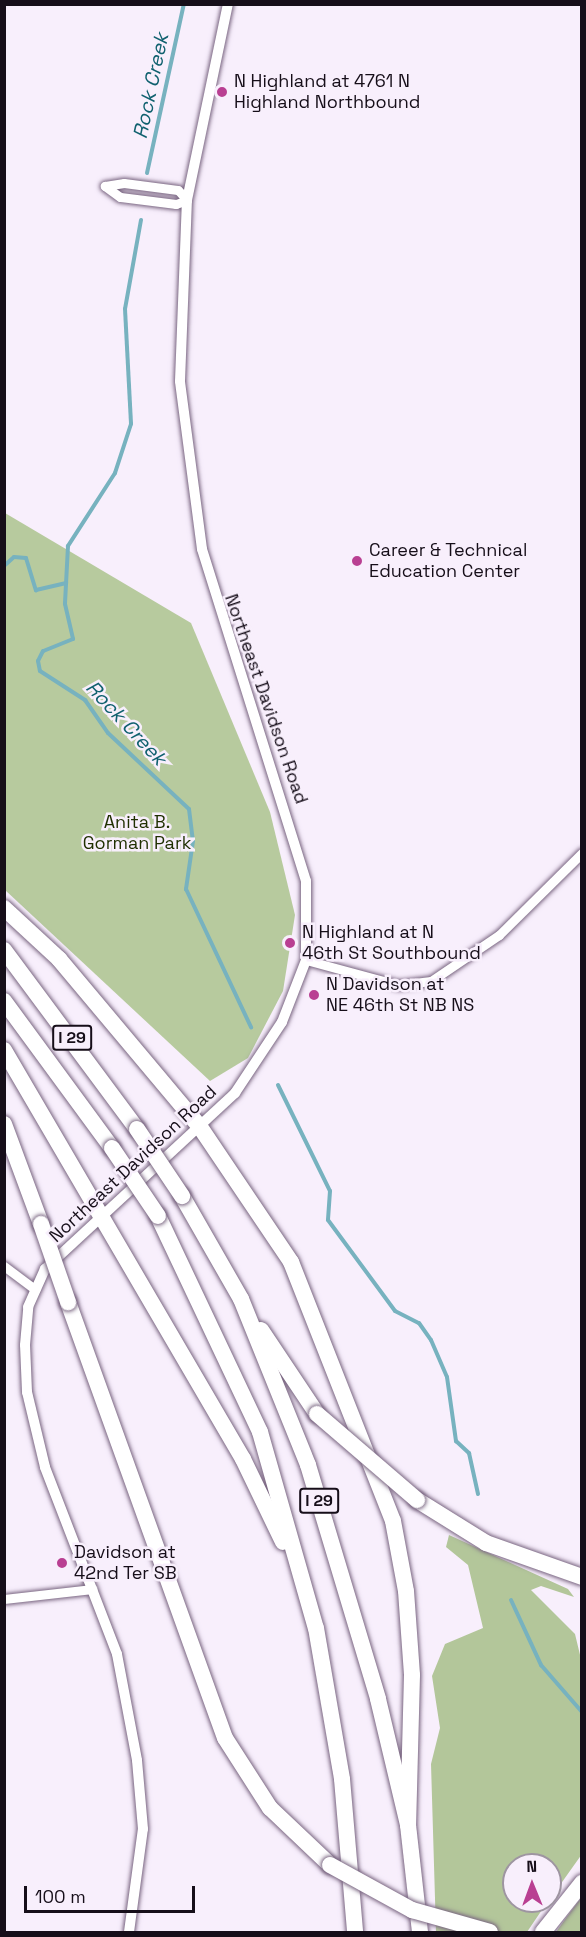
<!DOCTYPE html>
<html>
<head>
<meta charset="utf-8">
<style>
	body { margin:0 }
	#map { position:relative; width:586px; height:1937px; overflow:hidden; background:#f8effc; font-family:"Space Grotesk",sans-serif }
	div>[style] { position:absolute }
	.green>* { inset:0; background:#b7ca9e }
	.forest>* { inset:0; background:#b3c69a }
	.stream>* { height:4px; margin:-2px; padding:0 2px; transform-origin:2px; border-radius:2px; background:#77b2bf }
	.roads { filter:drop-shadow(0 0 2px #796581) drop-shadow(0 0 2px #796581) }
	.minor>* { height:9px; margin:-4.5px; padding:0 4.5px; transform-origin:4.5px; border-radius:4.5px; background:#fff }
	.tertiary>* { height:10px; margin:-5px; padding:0 5px; transform-origin:5px; border-radius:5px; background:#fff }
	.motorway>* { height:16px; margin:-8px; padding:0 8px; transform-origin:8px; border-radius:8px; background:#fff }
	.bridges { filter:drop-shadow(0 0 2px #796581) drop-shadow(0 0 2px #796581) }
	.motorway-bridge>* { height:16px; margin:-8px; padding:0 8px; transform-origin:8px; border-radius:8px; background:#fff }
	.dots>* { width:16px; height:16px; translate:-50% -50%; box-sizing:border-box; border:3px solid #f8effc; border-radius:50% }
	span { translate:-50% -50%; white-space:nowrap; text-align:center; line-height:1.15; -webkit-text-stroke:5px #f8effc; paint-order:stroke }
	.shield-label span { padding:2px 4px; background:#f8effc; border:2px solid; border-radius:4px; -webkit-text-stroke-width:0 }
	.shield-label { font-size:16px; color:#160e19; font-weight:700 }
	.poi-label { font-size:18px; color:#160e19 }
	.left { translate:0 -50%; text-align:left }
	.street-label { font-size:18px; color:#160e19 }
	.park-label { font-size:18px; color:#1f2f00 }
	.water-label { font-size:20px; color:#10616f; font-style:italic }
	.frame { position:absolute; inset:0; border:6px solid #160e19; pointer-events:none }
	.north { position:absolute; left:502px; top:1853px; width:60px; height:60px; box-sizing:border-box; background:#f8effc; border:2px solid #9e95a1; border-radius:50%; rotate:359deg; font-size:16px; font-weight:700; line-height:24px; text-align:center; color:#160e19 }
	.north::after { content:''; display:block; margin:auto; width:21px; height:27px; background:#b93f92; clip-path:polygon(50% 0,100% 100%,50% 72%,0 100%) }
	.scale { position:absolute; left:24px; top:1886px; width:171px; height:27px; box-sizing:border-box; border:3px solid #160e19; border-top:0; padding-left:8px; font-size:18px; line-height:21px; white-space:nowrap; color:#160e19; -webkit-text-stroke:4px #f8effc; paint-order:stroke }
</style>
</head>
<body>
<div id="map">
	<div class="green">
		<div style="clip-path:polygon(5px 513px,191px 623px,270px 812px,295px 915px,283px 991px,248px 1058px,210px 1081px,5px 890px)"></div>
	</div>
	<div class="forest">
		<div style="clip-path:polygon(449px 1535px,568px 1589px,574px 1597px,541px 1586px,531px 1590px,575px 1634px,581px 1659px,582px 1854px,550px 1899px,550px 1865px,514px 1865px,514px 1901px,548px 1901px,527px 1932px,436px 1932px,431px 1764px,440px 1728px,432px 1676px,445px 1644px,483px 1628px,468px 1565px,446px 1547px)"></div>
		<div style="clip-path:polygon(581px 1898px,581px 1932px,556px 1932px,566px 1918px)"></div>
	</div>
	<div class="stream">
		<div style="left:147px;top:173px;width:173px;rotate:-77.7deg"></div>
		<div style="left:141px;top:220px;width:90px;rotate:100.2deg"></div>
		<div style="left:125px;top:309px;width:115px;rotate:87deg"></div>
		<div style="left:131px;top:424px;width:52px;rotate:108.1deg"></div>
		<div style="left:115px;top:473px;width:87px;rotate:122.8deg"></div>
		<div style="left:68px;top:546px;width:58px;rotate:93deg"></div>
		<div style="left:65px;top:604px;width:36px;rotate:77deg"></div>
		<div style="left:73px;top:639px;width:32px;rotate:158deg"></div>
		<div style="left:43px;top:651px;width:11px;rotate:117deg"></div>
		<div style="left:38px;top:661px;width:10px;rotate:79deg"></div>
		<div style="left:40px;top:671px;width:54px;rotate:32.8deg"></div>
		<div style="left:85px;top:700px;width:40px;rotate:55.1deg"></div>
		<div style="left:108px;top:733px;width:111px;rotate:43.2deg"></div>
		<div style="left:189px;top:809px;width:32px;rotate:83deg"></div>
		<div style="left:193px;top:841px;width:49px;rotate:98.3deg"></div>
		<div style="left:186px;top:889px;width:153px;rotate:64.8deg"></div>
		<div style="left:4px;top:566px;width:13px;rotate:-42deg"></div>
		<div style="left:14px;top:557px;width:12px;rotate:5deg"></div>
		<div style="left:26px;top:558px;width:34px;rotate:73deg"></div>
		<div style="left:36px;top:590px;width:31px;rotate:-13deg"></div>
		<div style="left:278px;top:1085px;width:118px;rotate:63.9deg"></div>
		<div style="left:330px;top:1191px;width:29px;rotate:94deg"></div>
		<div style="left:328px;top:1220px;width:113px;rotate:53.6deg"></div>
		<div style="left:395px;top:1311px;width:27px;rotate:27deg"></div>
		<div style="left:419px;top:1323px;width:21px;rotate:55deg"></div>
		<div style="left:431px;top:1340px;width:40px;rotate:66.6deg"></div>
		<div style="left:447px;top:1377px;width:65px;rotate:82deg"></div>
		<div style="left:456px;top:1441px;width:18px;rotate:43deg"></div>
		<div style="left:469px;top:1453px;width:42px;rotate:77.6deg"></div>
		<div style="left:511px;top:1600px;width:72px;rotate:65.2deg"></div>
		<div style="left:541px;top:1665px;width:62px;rotate:48.9deg"></div>
	</div>
	<div class="roads">
		<div class="minor">
			<div style="left:124px;top:183px;width:54px;rotate:7.4deg"></div>
			<div style="left:178px;top:190px;width:13px;rotate:48deg"></div>
			<div style="left:187px;top:200px;width:12px;rotate:160deg"></div>
			<div style="left:176px;top:204px;width:56px;rotate:-172.9deg"></div>
			<div style="left:120px;top:197px;width:19px;rotate:-144deg"></div>
			<div style="left:105px;top:186px;width:19px;rotate:-9deg"></div>
			<div style="left:306px;top:960px;width:95px;rotate:15.2deg"></div>
			<div style="left:398px;top:985px;width:33px;rotate:-7deg"></div>
			<div style="left:431px;top:981px;width:82px;rotate:-34.1deg"></div>
			<div style="left:499px;top:935px;width:117px;rotate:-44.7deg"></div>
			<div style="left:4px;top:1266px;width:39px;rotate:37deg"></div>
			<div style="left:4px;top:1599px;width:89px;rotate:-6.5deg"></div>
		</div>
		<div class="tertiary">
			<div style="left:129px;top:1932px;width:104px;rotate:-82.3deg"></div>
			<div style="left:143px;top:1829px;width:69px;rotate:-95deg"></div>
			<div style="left:137px;top:1760px;width:108px;rotate:-100.7deg"></div>
			<div style="left:117px;top:1654px;width:200px;rotate:-111.1deg"></div>
			<div style="left:45px;top:1467px;width:77px;rotate:-103.5deg"></div>
			<div style="left:27px;top:1392px;width:47px;rotate:-92.4deg"></div>
			<div style="left:25px;top:1345px;width:38px;rotate:-85deg"></div>
			<div style="left:28px;top:1307px;width:42px;rotate:-65.9deg"></div>
			<div style="left:45px;top:1269px;width:259px;rotate:-42.8deg"></div>
			<div style="left:235px;top:1093px;width:85px;rotate:-56.5deg"></div>
			<div style="left:282px;top:1022px;width:66px;rotate:-68.8deg"></div>
			<div style="left:306px;top:960px;width:79px;rotate:-90deg"></div>
			<div style="left:306px;top:881px;width:348px;rotate:-107.4deg"></div>
			<div style="left:202px;top:549px;width:169px;rotate:-97.5deg"></div>
			<div style="left:180px;top:381px;width:181px;rotate:-87.8deg"></div>
			<div style="left:187px;top:200px;width:200px;rotate:-78.2deg"></div>
		</div>
		<div class="motorway">
			<div style="left:4px;top:908px;width:75px;rotate:42.8deg"></div>
			<div style="left:59px;top:959px;width:219px;rotate:50deg"></div>
			<div style="left:200px;top:1127px;width:163px;rotate:56deg"></div>
			<div style="left:291px;top:1262px;width:278px;rotate:68.5deg"></div>
			<div style="left:393px;top:1521px;width:71px;rotate:79.5deg"></div>
			<div style="left:406px;top:1591px;width:84px;rotate:85.9deg"></div>
			<div style="left:412px;top:1675px;width:150px;rotate:91.5deg"></div>
			<div style="left:4px;top:950px;width:223px;rotate:53.4deg"></div>
			<div style="left:4px;top:1001px;width:182px;rotate:53.7deg"></div>
			<div style="left:4px;top:1050px;width:474px;rotate:59.7deg"></div>
			<div style="left:243px;top:1459px;width:92px;rotate:64.3deg"></div>
			<div style="left:4px;top:1124px;width:107px;rotate:69.7deg"></div>
			<div style="left:182px;top:1196px;width:119px;rotate:60.2deg"></div>
			<div style="left:241px;top:1299px;width:179px;rotate:68deg"></div>
			<div style="left:308px;top:1465px;width:244px;rotate:73.3deg"></div>
			<div style="left:378px;top:1699px;width:130px;rotate:76.6deg"></div>
			<div style="left:408px;top:1825px;width:108px;rotate:83.6deg"></div>
			<div style="left:158px;top:1216px;width:239px;rotate:64.7deg"></div>
			<div style="left:260px;top:1432px;width:204px;rotate:74.1deg"></div>
			<div style="left:316px;top:1628px;width:153px;rotate:80.2deg"></div>
			<div style="left:342px;top:1779px;width:154px;rotate:85.1deg"></div>
			<div style="left:68px;top:1302px;width:463px;rotate:70.2deg"></div>
			<div style="left:225px;top:1738px;width:83px;rotate:57.3deg"></div>
			<div style="left:270px;top:1808px;width:83px;rotate:43.5deg"></div>
			<div style="left:261px;top:1330px;width:101px;rotate:56.3deg"></div>
			<div style="left:417px;top:1500px;width:81px;rotate:31.9deg"></div>
			<div style="left:486px;top:1543px;width:102px;rotate:19.5deg"></div>
			<div style="left:543px;top:1932px;width:63px;rotate:-51.5deg"></div>
		</div>
	</div>
	<div class="bridges">
		<div class="motorway-bridge">
			<div style="left:137px;top:1129px;width:81px;rotate:56.1deg"></div>
			<div style="left:112px;top:1148px;width:82px;rotate:55.9deg"></div>
			<div style="left:41px;top:1224px;width:83px;rotate:70.9deg"></div>
			<div style="left:317px;top:1414px;width:132px;rotate:40.7deg"></div>
			<div style="left:330px;top:1865px;width:94px;rotate:28.8deg"></div>
			<div style="left:412px;top:1910px;width:81px;rotate:15.8deg"></div>
		</div>
	</div>
	<div class="dots">
		<div style="left:222px;top:92px;background:#b93f92"></div>
		<div style="left:357px;top:561px;background:#b93f92"></div>
		<div style="left:290px;top:943px;background:#b93f92"></div>
		<div style="left:314px;top:995px;background:#b93f92"></div>
		<div style="left:62px;top:1563px;background:#b93f92"></div>
	</div>
	<div class="shield-label">
		<span style="left:72px;top:1038px">I 29</span>
		<span style="left:319px;top:1501px">I 29</span>
	</div>
	<div class="poi-label">
		<span class="left" style="left:234px;top:92px">N Highland at 4761 N<br>Highland Northbound</span>
		<span class="left" style="left:369px;top:561px">Career &amp; Technical<br>Education Center</span>
		<span class="left" style="left:302px;top:943px">N Highland at N<br>46th St Southbound</span>
		<span class="left" style="left:326px;top:995px">N Davidson at<br>NE 46th St NB NS</span>
		<span class="left" style="left:74px;top:1563px">Davidson at<br>42nd Ter SB</span>
	</div>
	<div class="street-label">
		<span style="left:266px;top:699px;rotate:71deg">Northeast Davidson Road</span>
		<span style="left:133px;top:1164px;rotate:-43deg">Northeast Davidson Road</span>
	</div>
	<div class="park-label">
		<span style="left:137px;top:833px">Anita B.<br>Gorman Park</span>
	</div>
	<div class="water-label">
		<span style="left:151px;top:86px;rotate:-78deg">Rock Creek</span>
		<span style="left:126px;top:723px;rotate:47deg">Rock Creek</span>
	</div>
	<div class="frame"></div>
	<div class="north">N</div>
	<div class="scale">100 m</div>
</div>
</body>
</html>
